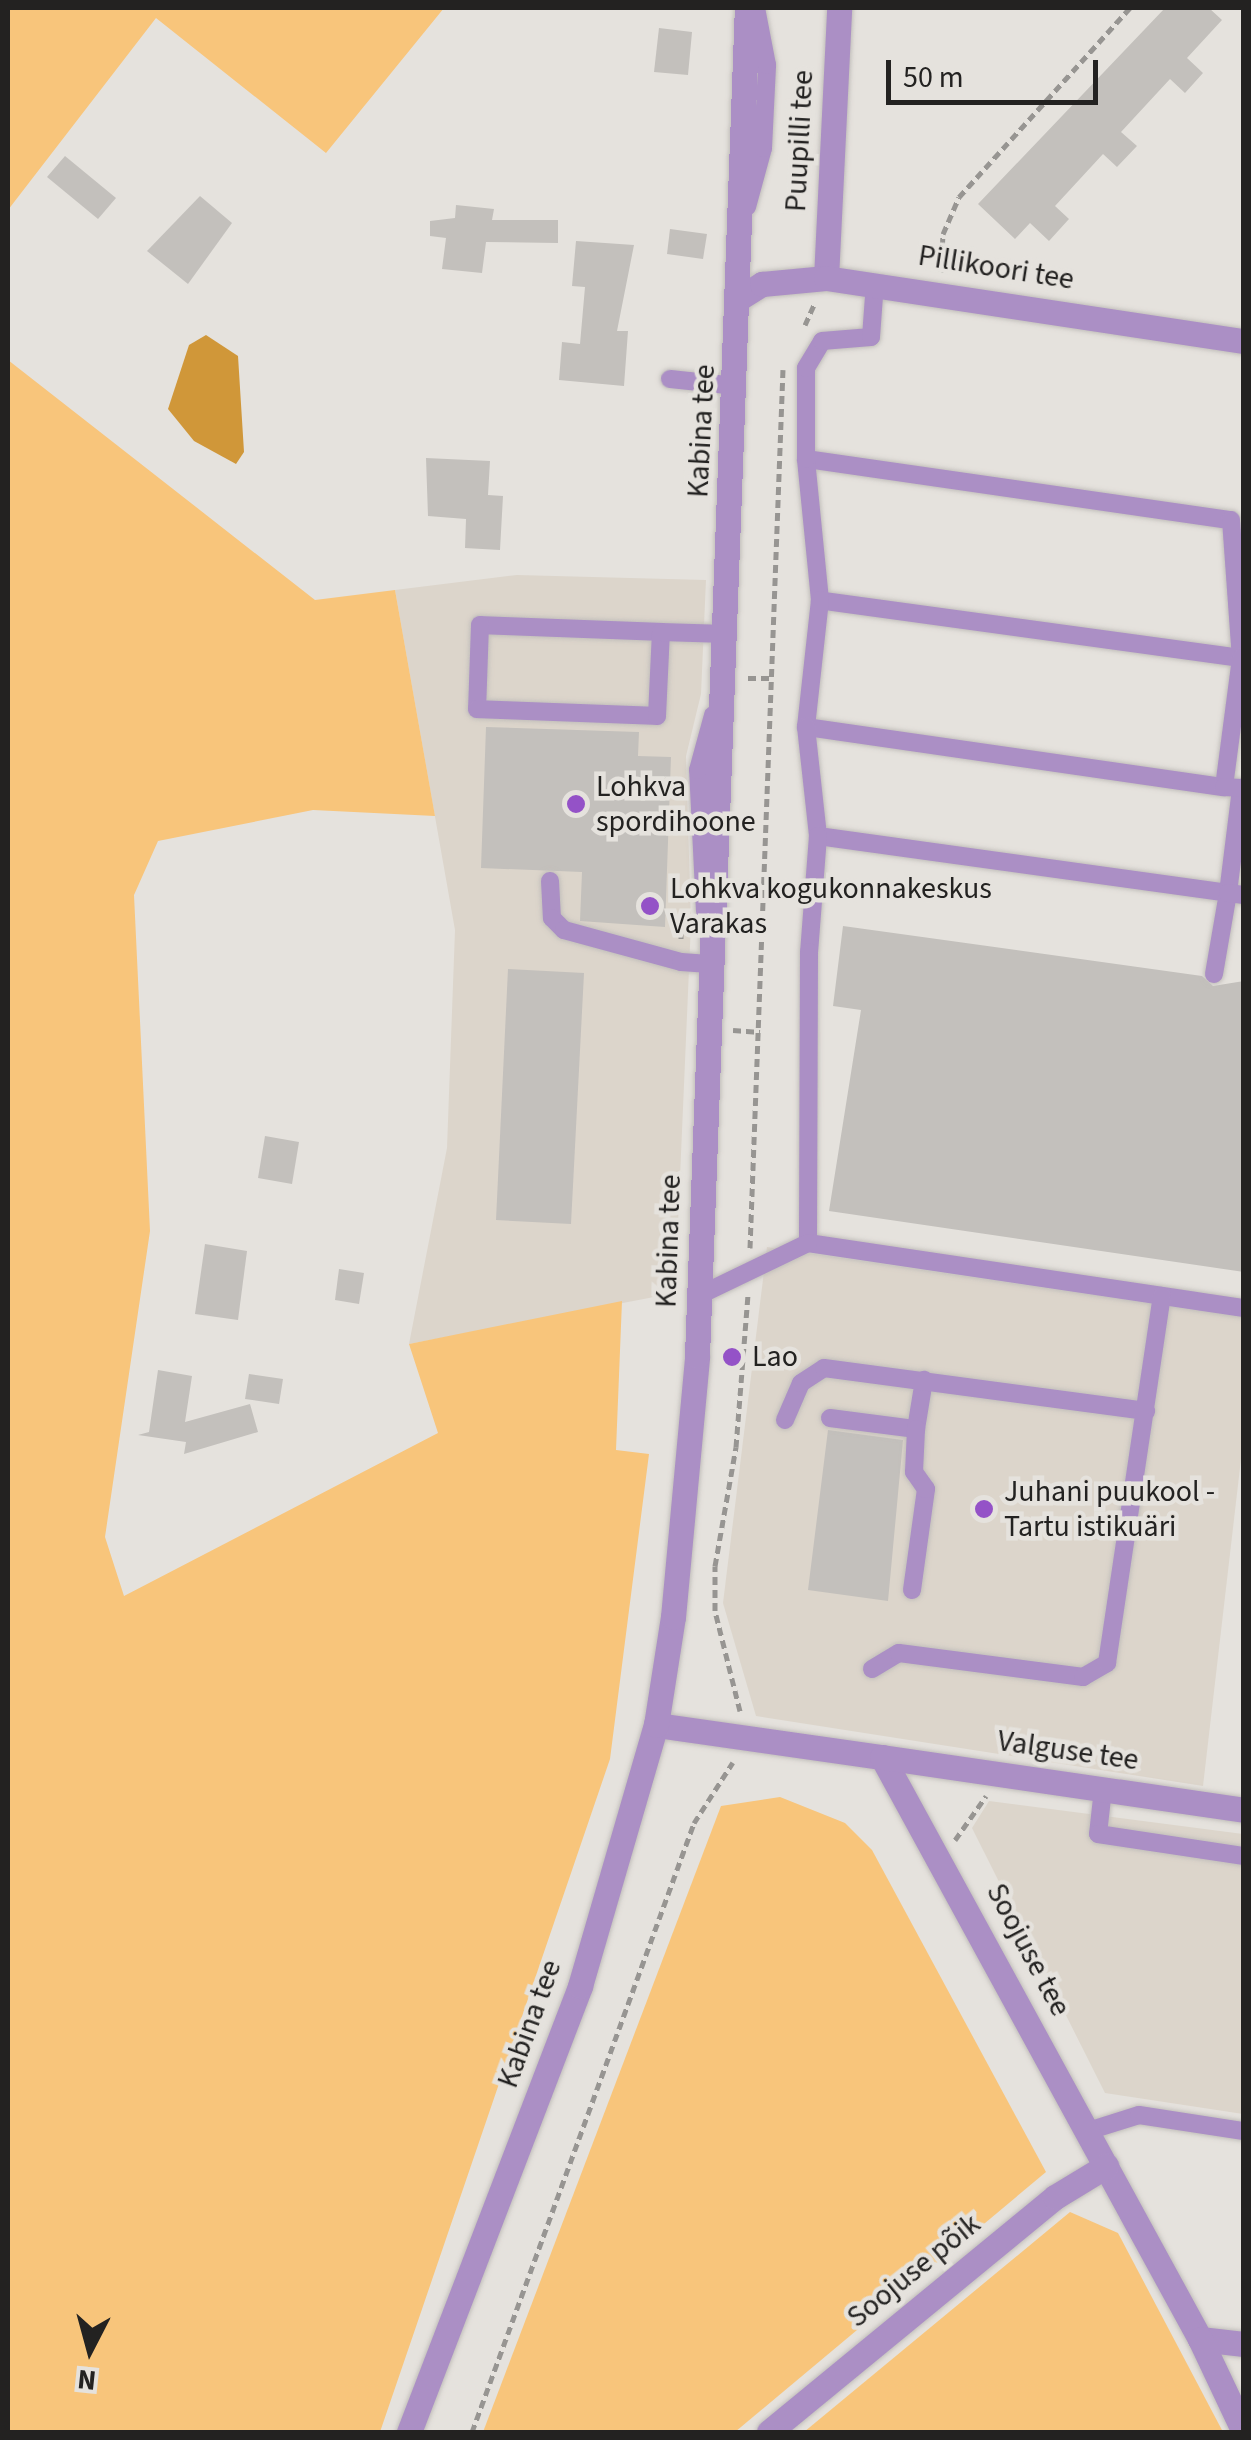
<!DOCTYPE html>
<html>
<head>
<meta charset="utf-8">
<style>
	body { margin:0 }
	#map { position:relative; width:1251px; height:2440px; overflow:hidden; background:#e5e2dd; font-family:"Source Sans 3",sans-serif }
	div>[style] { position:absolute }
	.built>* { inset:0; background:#dcd5cb }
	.green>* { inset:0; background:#f8c57b }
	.water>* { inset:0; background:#d09739 }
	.building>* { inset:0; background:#c3c0bc }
	.path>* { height:5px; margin-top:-2.5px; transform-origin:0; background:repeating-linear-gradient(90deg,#979592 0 8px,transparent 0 13px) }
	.roads { filter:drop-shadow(0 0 2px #c2bfbb) drop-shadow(0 0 2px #c2bfbb) }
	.service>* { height:18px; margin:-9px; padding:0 9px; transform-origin:9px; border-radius:9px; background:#ab8fc5 }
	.minor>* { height:25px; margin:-12.5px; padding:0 12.5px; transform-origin:12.5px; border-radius:12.5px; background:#ab8fc5 }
	.tertiary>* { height:25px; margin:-12.5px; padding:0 12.5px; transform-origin:12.5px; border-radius:12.5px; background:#ab8fc5 }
	.dots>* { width:28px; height:28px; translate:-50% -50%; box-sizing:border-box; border:5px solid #e5e2dd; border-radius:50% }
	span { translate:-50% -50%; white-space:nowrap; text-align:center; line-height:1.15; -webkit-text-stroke:9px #e5e2dd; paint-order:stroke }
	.street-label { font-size:30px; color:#232221 }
	.poi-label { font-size:30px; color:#232221 }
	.left { translate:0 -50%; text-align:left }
	.frame { position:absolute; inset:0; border:10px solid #232221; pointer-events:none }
	.north { position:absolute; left:40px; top:2300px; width:100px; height:100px; -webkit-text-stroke:8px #e5e2dd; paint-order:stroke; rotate:186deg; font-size:28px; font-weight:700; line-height:40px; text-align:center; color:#232221 }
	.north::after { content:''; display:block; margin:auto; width:35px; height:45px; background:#232221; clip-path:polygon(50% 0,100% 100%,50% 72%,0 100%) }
	.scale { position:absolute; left:886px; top:60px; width:212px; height:45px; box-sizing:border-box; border:5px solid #232221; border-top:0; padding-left:12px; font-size:30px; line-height:35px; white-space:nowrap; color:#232221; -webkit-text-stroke:8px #e5e2dd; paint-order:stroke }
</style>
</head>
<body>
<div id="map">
	<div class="built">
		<div style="clip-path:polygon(517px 575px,706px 580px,701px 694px,686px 756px,691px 923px,675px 1293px,409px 1344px,447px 1148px,455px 930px,395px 590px)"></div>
		<div style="clip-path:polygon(767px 1247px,1243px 1317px,1243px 1442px,1203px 1786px,756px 1716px,723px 1603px)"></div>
		<div style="clip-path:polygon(989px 1801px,1243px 1834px,1243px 2114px,1105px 2093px,972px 1828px)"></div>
	</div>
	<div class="green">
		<div style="clip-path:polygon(8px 8px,444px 8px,326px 153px,156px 18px,8px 210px)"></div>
		<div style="clip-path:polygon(8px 360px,315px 600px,395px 590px,435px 816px,313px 810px,158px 841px,134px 895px,150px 1231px,105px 1537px,124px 1596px,438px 1433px,409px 1344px,622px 1301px,616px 1450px,649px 1454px,610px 1759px,380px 2432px,8px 2432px)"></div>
		<div style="clip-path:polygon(780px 1797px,845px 1823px,872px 1850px,1046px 2172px,735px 2432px,483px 2432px,721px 1806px)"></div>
		<div style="clip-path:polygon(1070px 2212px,1118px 2233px,1223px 2432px,804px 2432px)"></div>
	</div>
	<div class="water">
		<div style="clip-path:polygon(206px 335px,238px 356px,244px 452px,236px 464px,194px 441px,168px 409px,189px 345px)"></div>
	</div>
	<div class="building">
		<div style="clip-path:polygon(1165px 8px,1209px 8px,1222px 20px,1187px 58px,1203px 73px,1185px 93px,1170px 79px,1121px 132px,1137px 146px,1117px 167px,1103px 154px,1055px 206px,1069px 219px,1049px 241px,1030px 223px,1015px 239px,978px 204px)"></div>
		<div style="clip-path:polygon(659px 28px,692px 32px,688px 75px,654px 72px)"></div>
		<div style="clip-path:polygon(65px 156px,116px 198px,98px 219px,47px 177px)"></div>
		<div style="clip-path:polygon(200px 196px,232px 223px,188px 284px,147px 251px)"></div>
		<div style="clip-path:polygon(456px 205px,494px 209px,492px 220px,558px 220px,558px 243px,486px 242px,482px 273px,442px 269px,446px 238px,430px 236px,430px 221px,455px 218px)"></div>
		<div style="clip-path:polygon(670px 229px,707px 234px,703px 259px,667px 254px)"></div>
		<div style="clip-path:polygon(576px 241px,634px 245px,617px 331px,628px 331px,624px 386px,559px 380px,562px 342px,580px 344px,585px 287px,572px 286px)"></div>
		<div style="clip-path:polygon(426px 458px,490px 461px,488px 495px,503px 496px,500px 550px,465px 548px,466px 519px,428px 516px)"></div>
		<div style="clip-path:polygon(486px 727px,639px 732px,638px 756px,671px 757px,665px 927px,580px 921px,582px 872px,481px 868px)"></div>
		<div style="clip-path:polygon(843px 926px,1202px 976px,1213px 986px,1244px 981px,1244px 1272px,829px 1211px,861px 1010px,833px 1006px)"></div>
		<div style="clip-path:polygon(508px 969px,584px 973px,571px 1224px,496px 1220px)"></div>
		<div style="clip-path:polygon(265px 1136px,299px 1142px,292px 1184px,258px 1178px)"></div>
		<div style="clip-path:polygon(205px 1244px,247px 1251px,238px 1320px,195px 1314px)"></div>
		<div style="clip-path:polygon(339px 1269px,364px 1273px,359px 1304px,335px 1300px)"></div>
		<div style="clip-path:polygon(158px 1370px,192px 1376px,185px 1422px,250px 1404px,258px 1432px,184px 1454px,186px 1442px,138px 1435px,149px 1432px)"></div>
		<div style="clip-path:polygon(249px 1374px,283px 1379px,279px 1404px,245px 1399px)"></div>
		<div style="clip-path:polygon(828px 1430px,903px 1440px,888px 1601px,808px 1590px)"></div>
	</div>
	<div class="path">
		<div style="left:941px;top:272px;width:38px;rotate:-87deg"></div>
		<div style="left:943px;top:234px;width:40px;rotate:-66.6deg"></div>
		<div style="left:959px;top:197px;width:255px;rotate:-47.9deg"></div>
		<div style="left:805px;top:325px;width:24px;rotate:-66deg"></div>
		<div style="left:748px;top:678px;width:22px"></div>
		<div style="left:681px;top:917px;width:24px;rotate:90deg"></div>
		<div style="left:733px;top:1030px;width:27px;rotate:4deg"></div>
		<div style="left:750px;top:1248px;width:879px;rotate:-87.85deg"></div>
		<div style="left:740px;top:1711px;width:103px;rotate:-104deg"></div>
		<div style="left:715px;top:1611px;width:45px;rotate:-90deg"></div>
		<div style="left:715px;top:1566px;width:121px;rotate:-80deg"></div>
		<div style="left:736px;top:1447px;width:153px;rotate:-85.5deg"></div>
		<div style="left:955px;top:1840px;width:54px;rotate:-54.8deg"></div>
		<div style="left:472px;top:2432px;width:648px;rotate:-69.97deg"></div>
		<div style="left:694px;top:1823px;width:72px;rotate:-57.4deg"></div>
	</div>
	<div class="roads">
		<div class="service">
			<div style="left:747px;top:207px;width:61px;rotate:-74.8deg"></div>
			<div style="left:763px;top:148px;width:83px;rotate:-87.2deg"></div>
			<div style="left:767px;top:65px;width:58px;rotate:-100.9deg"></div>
			<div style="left:670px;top:379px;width:67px;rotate:6deg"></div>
			<div style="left:806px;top:459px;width:429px;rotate:8.2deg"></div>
			<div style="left:1231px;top:520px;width:138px;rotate:85.9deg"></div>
			<div style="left:1241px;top:658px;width:425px;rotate:-172.2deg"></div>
			<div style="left:820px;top:600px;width:142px;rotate:-95.7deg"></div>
			<div style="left:806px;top:459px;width:91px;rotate:-90deg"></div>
			<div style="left:806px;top:368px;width:31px;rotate:-59deg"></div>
			<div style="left:822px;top:341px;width:49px;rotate:-4.7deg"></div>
			<div style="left:871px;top:337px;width:54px;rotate:-85.8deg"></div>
			<div style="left:820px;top:600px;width:128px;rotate:96.3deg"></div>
			<div style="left:806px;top:727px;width:422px;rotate:8.2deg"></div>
			<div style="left:1224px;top:787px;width:130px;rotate:-82.5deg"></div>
			<div style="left:661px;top:632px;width:181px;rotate:-177.8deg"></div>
			<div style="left:480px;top:625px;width:84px;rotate:92deg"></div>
			<div style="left:477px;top:709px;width:180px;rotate:2.2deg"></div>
			<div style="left:657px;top:716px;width:84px;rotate:-87.3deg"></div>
			<div style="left:661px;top:632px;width:65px;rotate:1.8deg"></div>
			<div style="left:806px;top:727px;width:110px;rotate:83.7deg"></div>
			<div style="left:818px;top:836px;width:414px;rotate:7.9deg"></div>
			<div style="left:1228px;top:893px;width:106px;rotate:-82.9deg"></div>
			<div style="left:1241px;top:788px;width:17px;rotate:-177deg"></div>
			<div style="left:818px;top:836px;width:116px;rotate:94.4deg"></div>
			<div style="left:809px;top:952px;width:291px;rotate:90.2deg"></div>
			<div style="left:808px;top:1243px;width:441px;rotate:8.5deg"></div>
			<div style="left:550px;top:881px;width:37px;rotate:87deg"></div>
			<div style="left:552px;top:918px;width:17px;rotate:45deg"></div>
			<div style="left:564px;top:930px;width:121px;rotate:15.3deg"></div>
			<div style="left:681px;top:962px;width:32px;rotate:4deg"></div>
			<div style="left:713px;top:964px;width:7px;rotate:-106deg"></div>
			<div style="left:705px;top:911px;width:141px;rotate:-92.8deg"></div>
			<div style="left:698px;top:770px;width:57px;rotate:-74.7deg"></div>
			<div style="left:1214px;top:974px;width:82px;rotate:-80.2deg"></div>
			<div style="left:1228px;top:893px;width:16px;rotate:7deg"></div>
			<div style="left:700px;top:1295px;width:120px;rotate:-25.7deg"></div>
			<div style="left:830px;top:1418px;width:87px;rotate:7.3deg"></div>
			<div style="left:916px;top:1429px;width:50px;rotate:-80.7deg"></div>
			<div style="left:785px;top:1420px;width:40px;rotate:-66.6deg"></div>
			<div style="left:801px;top:1383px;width:27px;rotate:-33deg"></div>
			<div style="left:824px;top:1368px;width:325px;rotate:7.6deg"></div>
			<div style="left:912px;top:1590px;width:102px;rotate:-82.1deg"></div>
			<div style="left:926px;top:1489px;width:21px;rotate:-125deg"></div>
			<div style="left:914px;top:1472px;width:43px;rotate:-87.3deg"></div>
			<div style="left:872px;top:1669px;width:31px;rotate:-31deg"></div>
			<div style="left:899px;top:1653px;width:186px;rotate:7.4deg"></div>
			<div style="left:1083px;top:1677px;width:28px;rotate:-30deg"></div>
			<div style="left:1107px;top:1663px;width:371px;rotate:-81.5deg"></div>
			<div style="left:1103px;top:1789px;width:45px;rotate:96.3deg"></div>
			<div style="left:1098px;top:1834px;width:148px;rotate:8.6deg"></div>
			<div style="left:1088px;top:2131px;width:53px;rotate:-17.4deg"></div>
			<div style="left:1139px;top:2115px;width:106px;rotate:8.7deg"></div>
		</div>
		<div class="minor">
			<div style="left:826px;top:278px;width:270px;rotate:-87.2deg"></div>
			<div style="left:741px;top:297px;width:25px;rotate:-32deg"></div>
			<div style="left:762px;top:284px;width:64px;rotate:-5.4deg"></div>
			<div style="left:826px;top:278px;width:423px;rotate:8.6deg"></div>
			<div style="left:656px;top:1725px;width:228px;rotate:8.1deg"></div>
			<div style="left:882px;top:1757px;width:663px;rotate:61.35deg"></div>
			<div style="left:1200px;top:2339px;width:44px;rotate:6.5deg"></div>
			<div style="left:882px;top:1757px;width:366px;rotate:8.3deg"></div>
			<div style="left:1200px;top:2339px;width:103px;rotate:64.7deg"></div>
			<div style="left:769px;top:2432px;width:370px;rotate:-39.4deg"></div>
			<div style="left:1055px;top:2197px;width:60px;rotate:-31.3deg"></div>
		</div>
		<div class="tertiary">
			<div style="left:409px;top:2432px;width:478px;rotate:-69deg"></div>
			<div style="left:580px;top:1986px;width:272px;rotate:-73.8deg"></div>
			<div style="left:656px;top:1725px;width:109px;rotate:-81.1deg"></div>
			<div style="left:673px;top:1617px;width:262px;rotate:-84.7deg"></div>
			<div style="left:697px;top:1356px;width:1349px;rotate:-87.88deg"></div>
		</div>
	</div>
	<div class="dots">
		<div style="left:576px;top:804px;background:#9452c7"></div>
		<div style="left:650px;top:906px;background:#9452c7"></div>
		<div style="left:732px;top:1357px;background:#9452c7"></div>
		<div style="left:984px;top:1509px;background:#9452c7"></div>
	</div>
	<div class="street-label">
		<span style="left:800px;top:141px;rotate:-87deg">Puupilli tee</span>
		<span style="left:996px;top:268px;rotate:9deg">Pillikoori tee</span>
		<span style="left:702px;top:431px;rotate:-87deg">Kabina tee</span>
		<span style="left:669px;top:1241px;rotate:-88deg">Kabina tee</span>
		<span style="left:1068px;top:1751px;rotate:8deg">Valguse tee</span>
		<span style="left:1028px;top:1950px;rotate:62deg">Soojuse tee</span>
		<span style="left:530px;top:2024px;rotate:-70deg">Kabina tee</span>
		<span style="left:914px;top:2271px;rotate:-39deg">Soojuse põik</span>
	</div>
	<div class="poi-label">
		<span class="left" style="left:596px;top:804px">Lohkva<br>spordihoone</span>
		<span class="left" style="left:670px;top:906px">Lohkva kogukonnakeskus<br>Varakas</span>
		<span class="left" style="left:752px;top:1357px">Lao</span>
		<span class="left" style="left:1004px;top:1509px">Juhani puukool -<br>Tartu istikuäri</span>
	</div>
	<div class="frame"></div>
	<div class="north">N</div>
	<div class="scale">50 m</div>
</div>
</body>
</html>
